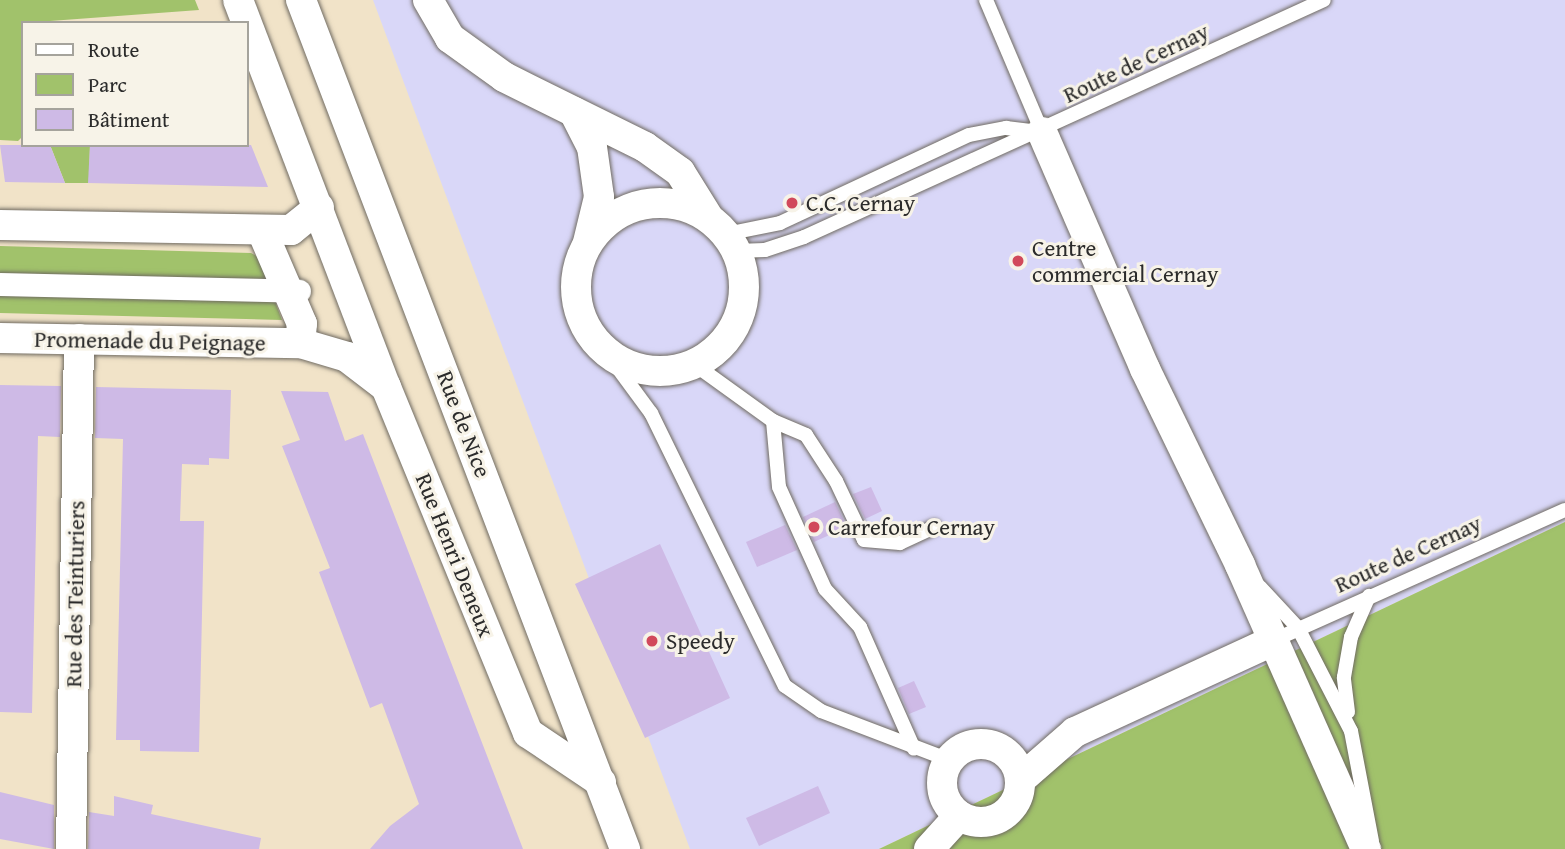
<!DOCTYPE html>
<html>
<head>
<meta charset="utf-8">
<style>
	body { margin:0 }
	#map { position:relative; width:1565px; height:849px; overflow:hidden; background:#f1e3c8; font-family:"Gentium Book Plus",serif }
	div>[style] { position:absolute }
	.built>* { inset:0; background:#d9d7f8 }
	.green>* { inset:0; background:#a1c26b }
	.building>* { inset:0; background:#cebae6 }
	.roads { filter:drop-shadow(0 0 2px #706b62) drop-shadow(0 0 2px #706b62) }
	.service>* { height:14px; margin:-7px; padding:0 7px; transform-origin:7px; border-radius:7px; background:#fff }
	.pedestrian>* { height:23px; margin:-11.5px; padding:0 11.5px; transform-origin:11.5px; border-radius:11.5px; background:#fff }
	.minor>* { height:30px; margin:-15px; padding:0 15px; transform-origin:15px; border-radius:15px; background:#fff }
	.minor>.ring { margin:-15px; padding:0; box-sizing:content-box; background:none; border:30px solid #fff; border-radius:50% }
	.dots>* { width:19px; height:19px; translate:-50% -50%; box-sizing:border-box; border:4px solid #f7f3e8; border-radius:50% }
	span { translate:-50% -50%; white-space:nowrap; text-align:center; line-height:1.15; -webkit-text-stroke:6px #f7f3e8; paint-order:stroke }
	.street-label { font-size:23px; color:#2b2b2b }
	.poi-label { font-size:23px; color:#2b2b2b }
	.left { translate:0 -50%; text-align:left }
	.legend { position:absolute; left:21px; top:21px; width:228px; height:126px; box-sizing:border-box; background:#f7f3e8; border:2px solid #a5a39c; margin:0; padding:9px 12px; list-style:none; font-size:21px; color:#2b2b2b }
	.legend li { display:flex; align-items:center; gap:14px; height:35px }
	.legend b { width:35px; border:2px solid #a5a39c }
</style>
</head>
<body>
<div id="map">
	<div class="built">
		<div style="clip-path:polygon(373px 0,1565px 0,1565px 522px,879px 849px,690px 849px)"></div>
	</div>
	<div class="green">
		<div style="clip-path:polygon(0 0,195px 0,199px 10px,23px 23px,23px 136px,18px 141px,0 140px)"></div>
		<div style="clip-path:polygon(50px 145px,90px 145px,89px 183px,65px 183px)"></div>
		<div style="clip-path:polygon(0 246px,251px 253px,258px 257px,282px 320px,0 313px)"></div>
		<div style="clip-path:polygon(1565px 522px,1565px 849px,879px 849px)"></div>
	</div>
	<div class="building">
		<div style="clip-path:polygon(0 145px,50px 145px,65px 183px,5px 182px)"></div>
		<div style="clip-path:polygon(90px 145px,251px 145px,268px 187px,88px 183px)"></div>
		<div style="clip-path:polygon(0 385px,61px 386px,60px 437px,38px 436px,32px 713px,0 712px)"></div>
		<div style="clip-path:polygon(96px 387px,231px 390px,229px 459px,209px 458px,209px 465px,182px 464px,180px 521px,204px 521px,199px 752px,140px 751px,140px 740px,116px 740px,123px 439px,95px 438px)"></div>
		<div style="clip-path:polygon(281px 391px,328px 392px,345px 441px,363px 434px,523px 849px,370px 849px,390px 826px,419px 804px,382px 703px,370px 708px,319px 572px,330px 568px,282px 446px,300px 440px)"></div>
		<div style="clip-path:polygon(871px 487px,882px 511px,865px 519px,853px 494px)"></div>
		<div style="clip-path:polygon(835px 502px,847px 527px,814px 542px,803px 517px)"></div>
		<div style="clip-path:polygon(785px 525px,797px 550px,757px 567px,746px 542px)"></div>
		<div style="clip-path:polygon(660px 544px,730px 698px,645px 738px,575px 584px)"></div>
		<div style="clip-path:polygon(914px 681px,926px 707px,909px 714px,898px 688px)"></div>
		<div style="clip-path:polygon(818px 786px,830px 813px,759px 846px,746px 818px)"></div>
		<div style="clip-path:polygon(0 792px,54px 805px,54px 849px,0 839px)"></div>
		<div style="clip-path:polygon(114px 796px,153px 805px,151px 814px,261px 838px,259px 849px,88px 849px,89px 812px,114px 816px)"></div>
	</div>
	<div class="roads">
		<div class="service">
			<div style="left:986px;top:0;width:143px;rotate:67deg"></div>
			<div style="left:726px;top:234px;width:55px;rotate:-11.5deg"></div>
			<div style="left:780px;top:223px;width:208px;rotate:-25deg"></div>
			<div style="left:969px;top:135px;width:38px;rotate:-11deg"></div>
			<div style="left:1006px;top:128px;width:35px;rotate:7deg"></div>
			<div style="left:736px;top:251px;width:29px;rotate:-2deg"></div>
			<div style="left:765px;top:250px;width:41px;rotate:-18.4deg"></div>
			<div style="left:804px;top:237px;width:571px;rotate:-24.5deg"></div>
			<div style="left:606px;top:352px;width:76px;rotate:53.6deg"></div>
			<div style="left:651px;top:413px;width:304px;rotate:63.9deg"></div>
			<div style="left:785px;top:686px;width:44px;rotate:34.8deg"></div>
			<div style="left:821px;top:711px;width:137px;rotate:20.9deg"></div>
			<div style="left:694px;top:364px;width:97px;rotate:35.8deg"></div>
			<div style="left:773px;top:421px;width:66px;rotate:84.8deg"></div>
			<div style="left:779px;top:487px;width:112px;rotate:65.7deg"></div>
			<div style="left:825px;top:589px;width:52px;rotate:47.4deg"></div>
			<div style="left:860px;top:627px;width:133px;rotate:66.1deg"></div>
			<div style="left:773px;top:421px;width:36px;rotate:23deg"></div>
			<div style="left:806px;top:435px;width:55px;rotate:56.9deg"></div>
			<div style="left:836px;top:481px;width:65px;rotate:64.6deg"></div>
			<div style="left:864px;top:540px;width:36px;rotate:5deg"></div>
			<div style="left:900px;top:543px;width:38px;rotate:-25deg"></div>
			<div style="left:1260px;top:587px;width:56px;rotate:47.2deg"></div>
			<div style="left:1298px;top:628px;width:116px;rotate:62.8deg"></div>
			<div style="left:1351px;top:731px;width:112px;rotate:79.2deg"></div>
			<div style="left:1272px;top:641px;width:321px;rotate:-24.1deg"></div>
			<div style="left:1348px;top:712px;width:35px;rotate:-97deg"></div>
			<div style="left:1344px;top:677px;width:41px;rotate:-80.1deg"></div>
			<div style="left:1351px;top:637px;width:45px;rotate:-66.3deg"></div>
		</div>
		<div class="pedestrian">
			<div style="left:0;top:284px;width:299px;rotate:1.3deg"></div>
		</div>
		<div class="minor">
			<div style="left:238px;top:0;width:414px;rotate:69.1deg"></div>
			<div style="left:386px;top:387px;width:374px;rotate:67.7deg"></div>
			<div style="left:528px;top:733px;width:88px;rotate:33.9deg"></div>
			<div style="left:301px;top:0;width:909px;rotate:69.11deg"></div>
			<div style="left:428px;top:0;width:44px;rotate:59.9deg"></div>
			<div style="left:450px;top:38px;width:67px;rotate:35.8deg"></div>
			<div style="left:504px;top:77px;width:157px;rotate:26.4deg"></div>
			<div style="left:645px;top:147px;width:43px;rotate:35.5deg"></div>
			<div style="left:680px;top:172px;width:53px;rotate:58.1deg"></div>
			<div style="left:574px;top:112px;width:39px;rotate:63deg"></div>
			<div style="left:592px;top:147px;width:50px;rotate:82deg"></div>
			<div style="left:599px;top:197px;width:46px;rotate:103.7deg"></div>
			<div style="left:1042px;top:132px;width:258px;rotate:66.5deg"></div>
			<div style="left:1145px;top:369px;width:218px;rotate:64.1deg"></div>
			<div style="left:1240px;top:565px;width:311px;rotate:66.1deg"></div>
			<div class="ring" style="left:576px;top:203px;width:138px;height:138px"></div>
			<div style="left:0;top:225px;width:291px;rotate:1deg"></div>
			<div style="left:291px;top:230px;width:36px;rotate:-39deg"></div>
			<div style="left:262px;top:231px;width:101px;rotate:66.7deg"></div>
			<div style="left:302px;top:324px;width:19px;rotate:96deg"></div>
			<div style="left:0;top:338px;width:300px;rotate:1deg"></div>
			<div style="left:300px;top:343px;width:49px;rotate:16.6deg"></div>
			<div style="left:347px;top:357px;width:49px;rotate:37.6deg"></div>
			<div class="ring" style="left:942px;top:744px;width:48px;height:48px"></div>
			<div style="left:1020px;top:780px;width:73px;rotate:-41.1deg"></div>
			<div style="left:1075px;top:732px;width:216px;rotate:-24.7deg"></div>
			<div style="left:71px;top:849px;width:510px;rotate:-89.1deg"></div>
			<div style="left:929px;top:849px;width:45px;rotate:-47.7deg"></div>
		</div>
	</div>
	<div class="dots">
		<div style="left:792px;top:203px;background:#d1495b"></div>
		<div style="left:1018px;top:261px;background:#d1495b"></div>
		<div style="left:814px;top:527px;background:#d1495b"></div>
		<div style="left:652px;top:641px;background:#d1495b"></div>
	</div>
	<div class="street-label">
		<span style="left:1136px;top:63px;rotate:-25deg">Route de Cernay</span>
		<span style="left:150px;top:341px;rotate:1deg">Promenade du Peignage</span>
		<span style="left:464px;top:424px;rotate:69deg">Rue de Nice</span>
		<span style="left:1408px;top:554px;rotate:-24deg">Route de Cernay</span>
		<span style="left:455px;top:555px;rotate:68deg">Rue Henri Deneux</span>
		<span style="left:75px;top:594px;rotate:-89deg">Rue des Teinturiers</span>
	</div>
	<div class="poi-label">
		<span class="left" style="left:806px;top:203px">C.C. Cernay</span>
		<span class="left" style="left:1032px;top:261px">Centre<br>commercial Cernay</span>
		<span class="left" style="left:828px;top:527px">Carrefour Cernay</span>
		<span class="left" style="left:666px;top:641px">Speedy</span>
	</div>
	<ul class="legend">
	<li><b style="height:9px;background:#fff"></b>Route</li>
	<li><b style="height:19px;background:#a1c26b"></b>Parc</li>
	<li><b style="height:19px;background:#cebae6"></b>Bâtiment</li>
	</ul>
</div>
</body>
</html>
